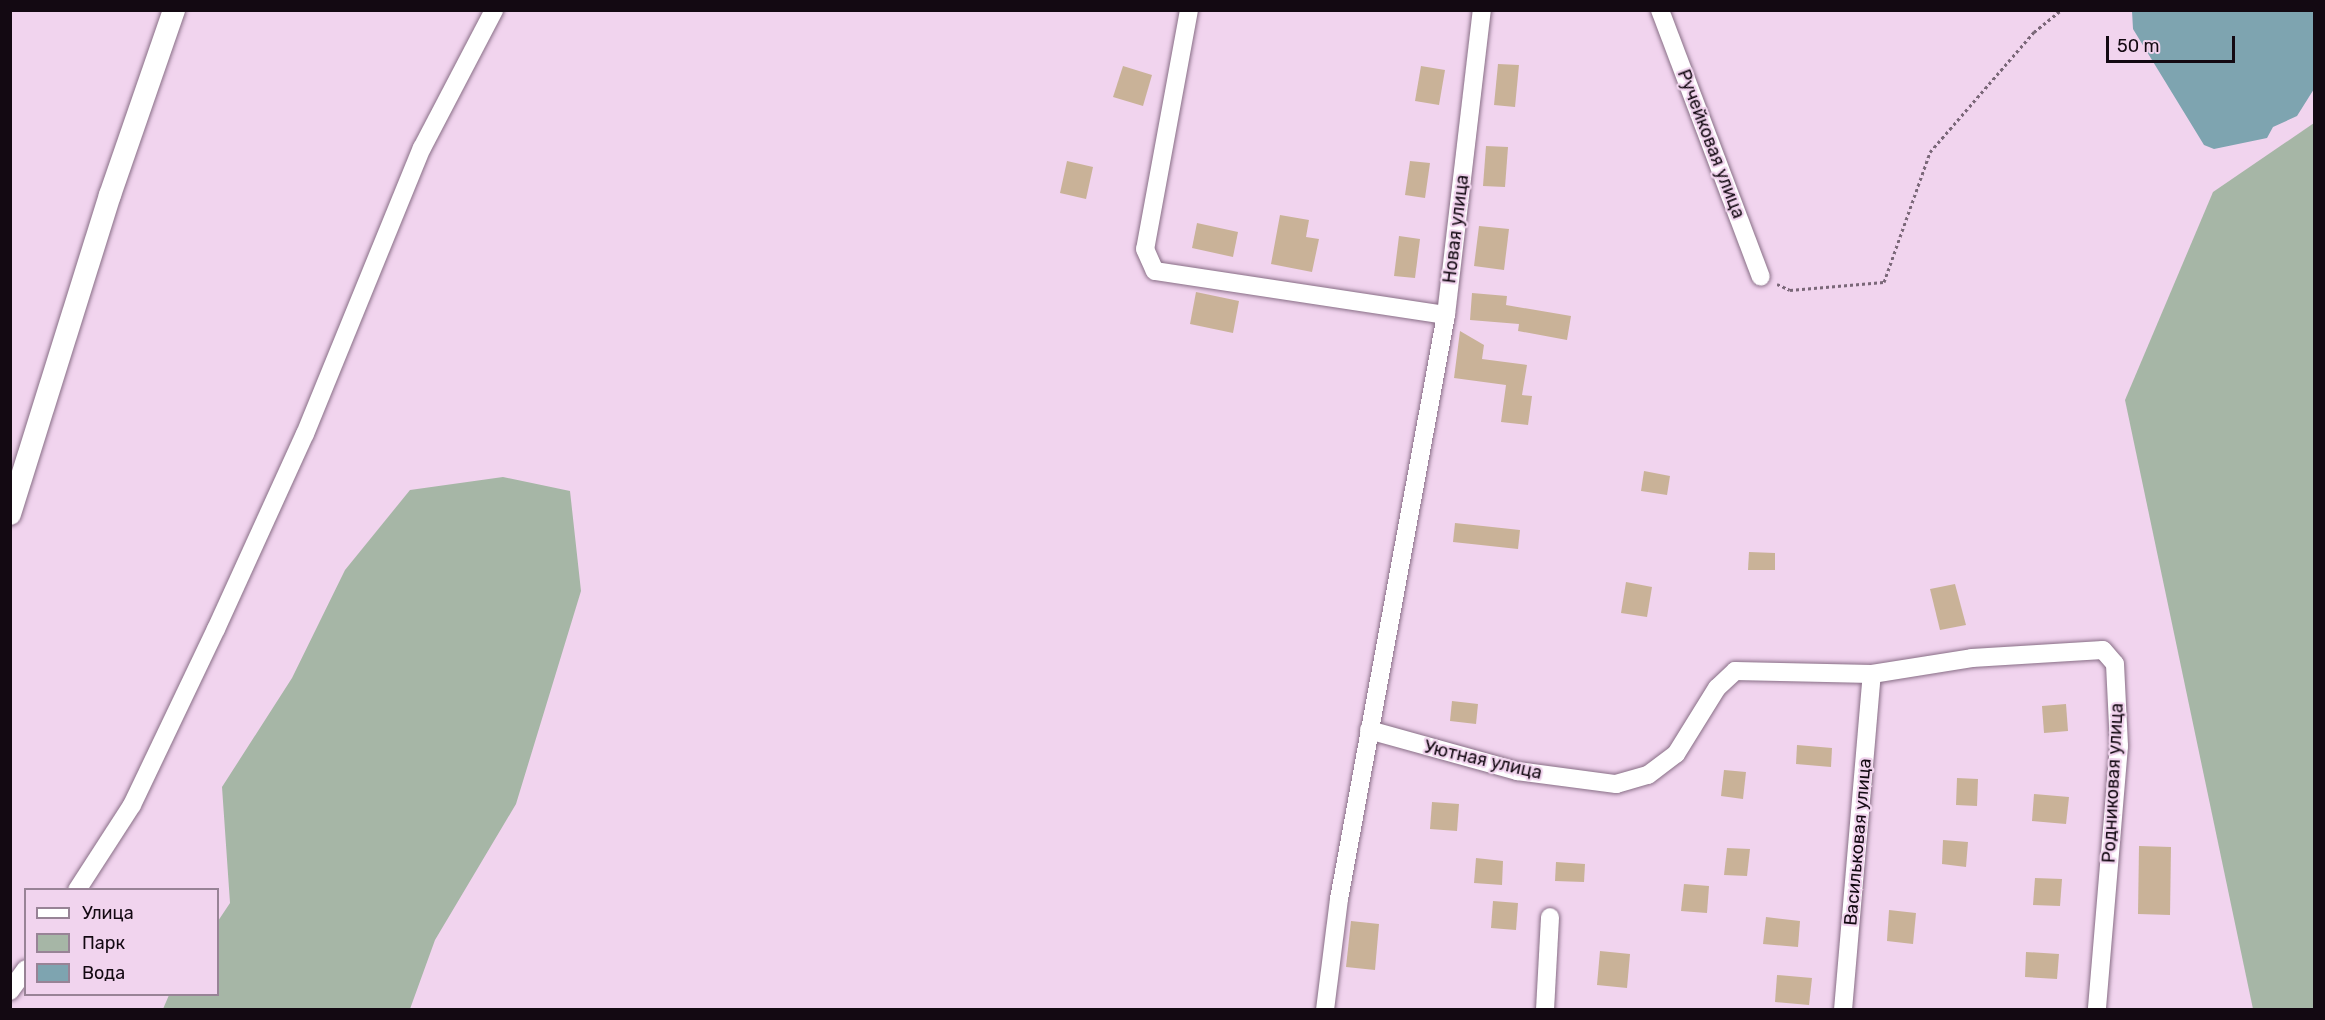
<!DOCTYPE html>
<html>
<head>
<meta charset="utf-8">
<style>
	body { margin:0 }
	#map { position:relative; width:2325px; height:1020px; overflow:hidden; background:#f1d4ee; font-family:Rubik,sans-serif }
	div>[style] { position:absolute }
	.green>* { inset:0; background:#a6b6a6 }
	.water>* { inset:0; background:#7ea4b0 }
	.building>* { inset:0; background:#c9b298 }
	.path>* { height:3px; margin-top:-1.5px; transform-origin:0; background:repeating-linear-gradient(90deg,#7a6778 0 3px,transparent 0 6px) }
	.roads { filter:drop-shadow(0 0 2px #886e86) drop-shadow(0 0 2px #886e86) }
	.minor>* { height:18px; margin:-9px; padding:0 9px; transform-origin:9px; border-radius:9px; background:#fff }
	.major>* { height:22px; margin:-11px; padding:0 11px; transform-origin:11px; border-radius:11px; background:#fff }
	span { translate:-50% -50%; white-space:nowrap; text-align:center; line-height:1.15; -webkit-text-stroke:4.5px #f1d4ee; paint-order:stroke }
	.street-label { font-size:18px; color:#130912 }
	.frame { position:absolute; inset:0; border:12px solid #130912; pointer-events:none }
	.legend { position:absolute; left:24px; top:888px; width:195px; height:108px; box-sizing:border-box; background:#f1d4ee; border:2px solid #988396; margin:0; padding:8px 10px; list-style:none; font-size:18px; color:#130912 }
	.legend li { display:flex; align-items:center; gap:12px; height:30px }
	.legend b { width:30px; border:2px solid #988396 }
	.scale { position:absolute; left:2106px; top:36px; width:129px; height:27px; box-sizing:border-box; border:3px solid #130912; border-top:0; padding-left:8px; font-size:18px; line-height:21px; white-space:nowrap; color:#130912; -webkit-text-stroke:4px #f1d4ee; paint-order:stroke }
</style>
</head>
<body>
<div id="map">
	<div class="green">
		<div style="clip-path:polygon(2314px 123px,2314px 1009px,2253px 1009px,2125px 400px,2213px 192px)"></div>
		<div style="clip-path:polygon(503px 477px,570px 491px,581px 591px,516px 804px,435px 940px,410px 1009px,163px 1009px,169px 995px,218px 994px,218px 921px,230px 903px,222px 787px,292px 678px,345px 570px,410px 490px)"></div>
	</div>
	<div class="water">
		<div style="clip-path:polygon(2132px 11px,2314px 11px,2314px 89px,2297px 116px,2273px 127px,2267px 138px,2214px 149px,2204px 145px,2133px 29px)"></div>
	</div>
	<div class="building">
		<div style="clip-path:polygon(1498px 64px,1519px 65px,1515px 107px,1494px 105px)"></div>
		<div style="clip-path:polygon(1123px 66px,1152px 75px,1143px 106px,1113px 97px)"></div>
		<div style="clip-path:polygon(1421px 66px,1445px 70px,1439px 105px,1415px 101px)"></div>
		<div style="clip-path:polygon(1486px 146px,1508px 147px,1505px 187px,1483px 186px)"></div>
		<div style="clip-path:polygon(1067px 161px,1093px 167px,1086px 199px,1060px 193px)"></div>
		<div style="clip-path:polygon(1410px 161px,1430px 163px,1425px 198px,1405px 195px)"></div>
		<div style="clip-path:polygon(1280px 215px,1309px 220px,1306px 237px,1319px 239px,1312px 272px,1271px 264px)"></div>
		<div style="clip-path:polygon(1197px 223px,1238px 232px,1233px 257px,1192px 248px)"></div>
		<div style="clip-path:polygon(1479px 226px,1509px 229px,1504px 270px,1474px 266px)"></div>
		<div style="clip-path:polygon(1399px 236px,1420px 239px,1415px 278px,1394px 276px)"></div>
		<div style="clip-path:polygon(1196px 292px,1239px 301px,1233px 333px,1190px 324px)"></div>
		<div style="clip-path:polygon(1472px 293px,1507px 296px,1506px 305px,1571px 316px,1567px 340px,1518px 331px,1519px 324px,1470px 320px)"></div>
		<div style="clip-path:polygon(1460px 331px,1484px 345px,1482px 359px,1527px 365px,1522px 395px,1532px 396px,1528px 425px,1501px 422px,1506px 385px,1454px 378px)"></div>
		<div style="clip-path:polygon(1644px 471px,1670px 476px,1667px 495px,1641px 491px)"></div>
		<div style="clip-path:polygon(1455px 523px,1520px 530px,1518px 549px,1453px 542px)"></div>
		<div style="clip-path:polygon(1749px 552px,1775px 553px,1775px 570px,1748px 570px)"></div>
		<div style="clip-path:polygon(1626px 582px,1652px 587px,1647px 617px,1621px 613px)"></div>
		<div style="clip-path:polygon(1955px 584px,1966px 625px,1940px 630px,1930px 589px)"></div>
		<div style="clip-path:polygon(1452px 701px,1478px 704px,1476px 724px,1450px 721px)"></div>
		<div style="clip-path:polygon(2066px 704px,2068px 731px,2044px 733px,2042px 706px)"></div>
		<div style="clip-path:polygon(1797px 745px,1832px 748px,1831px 767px,1796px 764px)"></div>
		<div style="clip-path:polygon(1724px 770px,1746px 772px,1743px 799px,1721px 796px)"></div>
		<div style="clip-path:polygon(1957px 778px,1978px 779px,1977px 806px,1956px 805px)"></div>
		<div style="clip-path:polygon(2034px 794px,2069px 797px,2066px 824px,2032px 821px)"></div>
		<div style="clip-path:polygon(1432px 802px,1459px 804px,1457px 831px,1430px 829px)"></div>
		<div style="clip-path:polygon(1943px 840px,1968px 842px,1966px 867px,1942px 864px)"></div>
		<div style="clip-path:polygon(2139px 846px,2171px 847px,2170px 915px,2138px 914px)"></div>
		<div style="clip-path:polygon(1727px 848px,1750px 849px,1747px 876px,1724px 875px)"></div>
		<div style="clip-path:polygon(1476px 858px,1503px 861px,1502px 885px,1474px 883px)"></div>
		<div style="clip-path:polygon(1556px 862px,1585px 864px,1584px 882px,1555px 881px)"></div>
		<div style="clip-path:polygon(2035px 878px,2062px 879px,2060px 906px,2033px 905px)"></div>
		<div style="clip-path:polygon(1684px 884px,1709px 886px,1707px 913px,1681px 911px)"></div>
		<div style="clip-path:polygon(1493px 901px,1518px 903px,1516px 930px,1491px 928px)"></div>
		<div style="clip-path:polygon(1889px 910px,1916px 913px,1913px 944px,1887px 941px)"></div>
		<div style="clip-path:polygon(1766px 917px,1800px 921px,1798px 947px,1763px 944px)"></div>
		<div style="clip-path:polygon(1351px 921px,1379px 924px,1375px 970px,1346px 967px)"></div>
		<div style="clip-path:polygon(1600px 951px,1630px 954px,1627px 988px,1597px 985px)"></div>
		<div style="clip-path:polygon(2026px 952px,2059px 954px,2057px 979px,2025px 977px)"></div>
		<div style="clip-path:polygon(1777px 975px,1812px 978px,1809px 1005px,1775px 1002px)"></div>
	</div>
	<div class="path">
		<div style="left:1777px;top:284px;width:14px;rotate:25deg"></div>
		<div style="left:1790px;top:290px;width:94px;rotate:-4.9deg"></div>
		<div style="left:1884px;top:282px;width:138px;rotate:-70.5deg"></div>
		<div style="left:1930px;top:152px;width:159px;rotate:-49.1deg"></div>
		<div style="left:2034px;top:32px;width:35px;rotate:-39deg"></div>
	</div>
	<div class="roads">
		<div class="minor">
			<div style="left:1189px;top:10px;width:243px;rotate:100.4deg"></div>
			<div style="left:1145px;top:249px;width:24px;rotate:66deg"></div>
			<div style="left:1155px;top:271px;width:294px;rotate:8.6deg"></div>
			<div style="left:1660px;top:10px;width:285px;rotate:69.3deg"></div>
			<div style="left:1369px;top:730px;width:154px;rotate:15.5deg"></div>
			<div style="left:1517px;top:771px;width:100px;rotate:7.5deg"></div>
			<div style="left:1616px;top:784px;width:33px;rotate:-16deg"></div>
			<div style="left:1648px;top:775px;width:35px;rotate:-37deg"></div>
			<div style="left:1676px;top:754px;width:78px;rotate:-58.2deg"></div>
			<div style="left:1717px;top:688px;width:25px;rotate:-43deg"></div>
			<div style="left:1735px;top:671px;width:137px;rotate:1.3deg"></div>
			<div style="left:1872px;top:674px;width:101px;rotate:-9.1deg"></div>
			<div style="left:1972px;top:658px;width:131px;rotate:-3.5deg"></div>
			<div style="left:2103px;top:650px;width:18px;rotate:49deg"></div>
			<div style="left:2115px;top:664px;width:82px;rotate:87.2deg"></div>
			<div style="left:2119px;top:746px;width:265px;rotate:94.8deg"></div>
			<div style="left:77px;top:890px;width:101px;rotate:-57.1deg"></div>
			<div style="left:132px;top:805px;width:195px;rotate:-64.5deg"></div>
			<div style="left:216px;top:629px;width:214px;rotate:-65.5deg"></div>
			<div style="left:305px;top:434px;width:309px;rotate:-67.8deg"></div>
			<div style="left:422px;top:148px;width:156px;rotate:-62.4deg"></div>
			<div style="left:10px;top:991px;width:27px;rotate:-54deg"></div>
			<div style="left:1325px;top:1010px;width:112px;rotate:-82.8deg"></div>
			<div style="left:1339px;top:899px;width:594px;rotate:-79.62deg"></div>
			<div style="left:1446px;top:315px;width:307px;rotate:-83.3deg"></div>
			<div style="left:1545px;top:1010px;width:93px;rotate:-86.9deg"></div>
			<div style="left:1843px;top:1010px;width:337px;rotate:-85.1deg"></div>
		</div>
		<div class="major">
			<div style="left:10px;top:514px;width:334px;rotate:-72.6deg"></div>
			<div style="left:110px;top:195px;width:196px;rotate:-70.9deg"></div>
		</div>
	</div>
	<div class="street-label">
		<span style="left:1711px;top:144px;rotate:69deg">Ручейковая улица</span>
		<span style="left:1456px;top:229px;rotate:-83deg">Новая улица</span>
		<span style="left:1483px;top:760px;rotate:13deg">Уютная улица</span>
		<span style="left:2113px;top:783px;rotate:-87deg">Родниковая улица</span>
		<span style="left:1858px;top:842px;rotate:-85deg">Васильковая улица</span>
	</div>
	<div class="frame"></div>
	<ul class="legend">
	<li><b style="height:8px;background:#fff"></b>Улица</li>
	<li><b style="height:16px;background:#a6b6a6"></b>Парк</li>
	<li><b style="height:16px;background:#7ea4b0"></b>Вода</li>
	</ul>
	<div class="scale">50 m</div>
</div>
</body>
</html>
